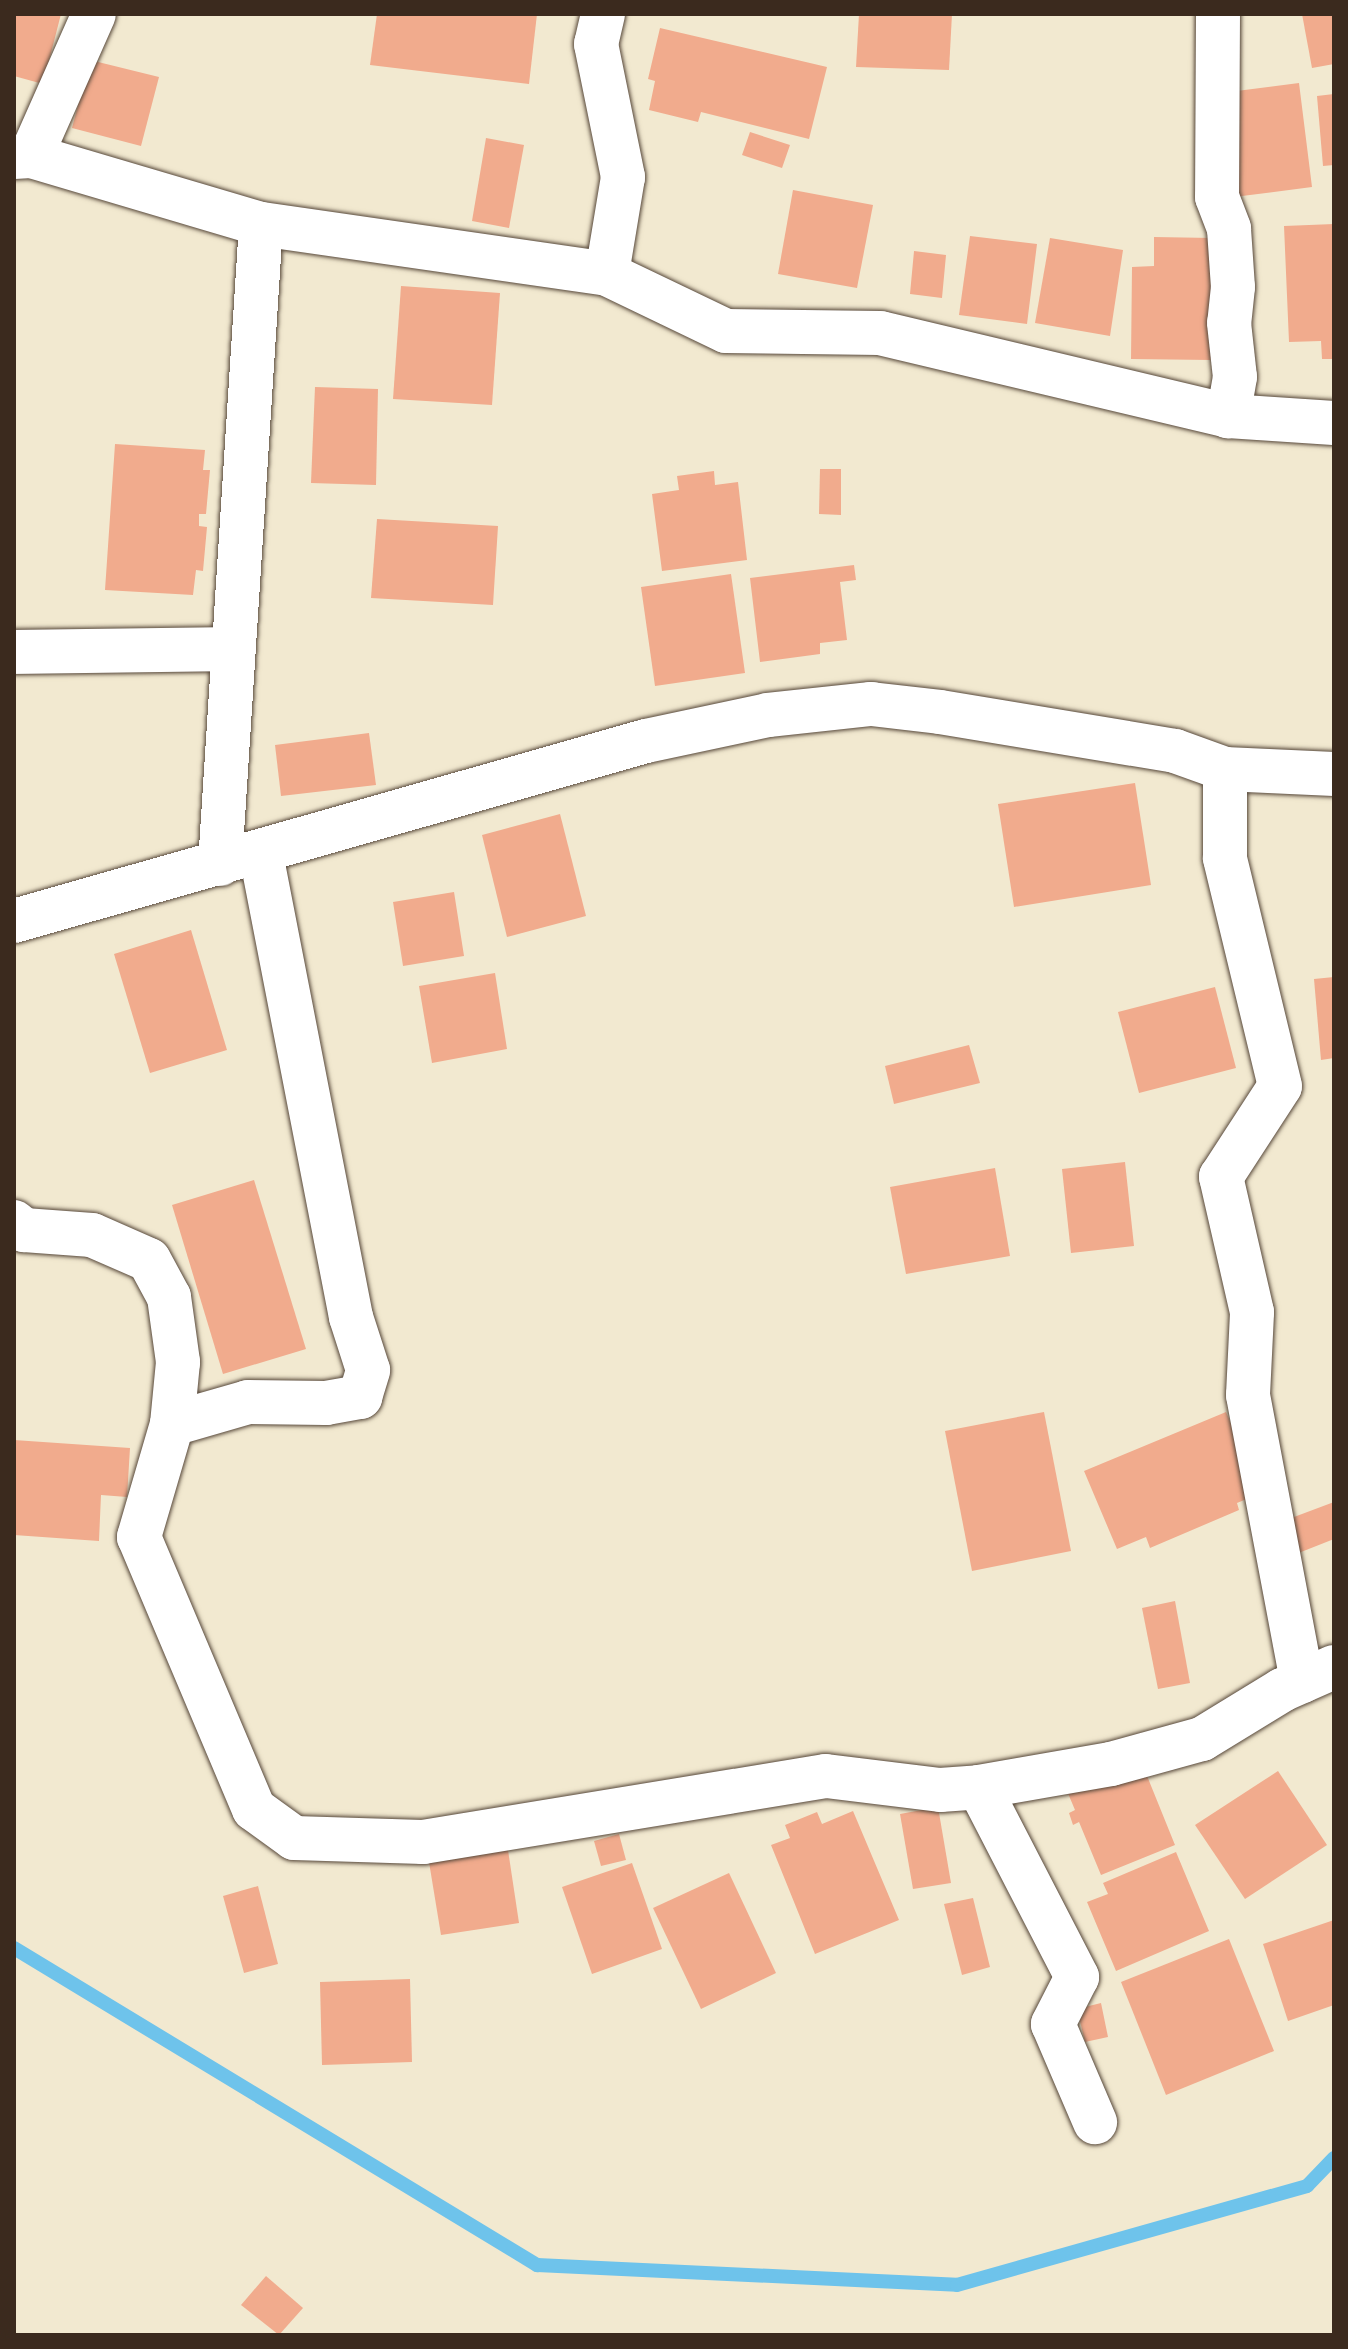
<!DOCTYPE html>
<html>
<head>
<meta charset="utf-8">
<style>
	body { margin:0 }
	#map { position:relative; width:1348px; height:2349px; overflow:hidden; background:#f2e9d0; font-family:Mali,sans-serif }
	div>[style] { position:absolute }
	.stream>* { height:14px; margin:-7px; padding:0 7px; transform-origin:7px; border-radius:7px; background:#6ec3eb }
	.building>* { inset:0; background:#f1ab8d }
	.roads { filter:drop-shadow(0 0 2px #564739) drop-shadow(0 0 2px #564739) }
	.minor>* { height:44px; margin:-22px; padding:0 22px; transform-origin:22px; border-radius:22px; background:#fff }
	span { translate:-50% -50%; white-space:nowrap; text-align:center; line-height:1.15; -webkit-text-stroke:6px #fbf7ec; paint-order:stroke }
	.frame { position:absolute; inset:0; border:16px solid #3b2a1e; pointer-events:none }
</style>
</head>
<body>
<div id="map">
	<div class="stream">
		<div style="left:14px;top:1948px;width:612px;rotate:31.22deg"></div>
		<div style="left:537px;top:2265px;width:420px;rotate:2.7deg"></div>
		<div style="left:957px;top:2285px;width:364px;rotate:-15.8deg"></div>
		<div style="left:1307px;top:2186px;width:39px;rotate:-46deg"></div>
	</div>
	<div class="building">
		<div style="clip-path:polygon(14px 14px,61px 14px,43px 84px,14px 76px)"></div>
		<div style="clip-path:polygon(377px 14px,537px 14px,529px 84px,370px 65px)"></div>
		<div style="clip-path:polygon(859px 14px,952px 14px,949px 70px,856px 67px)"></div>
		<div style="clip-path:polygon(1302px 14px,1334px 14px,1334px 64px,1312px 68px)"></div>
		<div style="clip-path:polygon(660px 28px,827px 67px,809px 139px,701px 112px,698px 122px,649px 110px,655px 81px,648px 79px)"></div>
		<div style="clip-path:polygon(90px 60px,159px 77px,141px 146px,72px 128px)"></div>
		<div style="clip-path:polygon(1299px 83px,1312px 187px,1234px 197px,1221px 93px)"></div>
		<div style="clip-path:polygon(1334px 94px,1334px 165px,1323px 166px,1317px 96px)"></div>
		<div style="clip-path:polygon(750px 132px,790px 145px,782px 168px,742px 155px)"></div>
		<div style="clip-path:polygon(486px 138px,524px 145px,509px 228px,472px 221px)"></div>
		<div style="clip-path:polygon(793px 190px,873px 205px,857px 288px,778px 274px)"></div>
		<div style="clip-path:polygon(1334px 224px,1334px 359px,1322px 359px,1321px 341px,1289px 342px,1284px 226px)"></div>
		<div style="clip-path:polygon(970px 236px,1037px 244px,1027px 324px,959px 315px)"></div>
		<div style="clip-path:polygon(1154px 237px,1213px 238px,1211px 360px,1131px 359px,1132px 267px,1154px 266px)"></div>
		<div style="clip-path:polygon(1050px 238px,1123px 250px,1110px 336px,1035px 323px)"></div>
		<div style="clip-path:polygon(914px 251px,946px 255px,942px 298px,910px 294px)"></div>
		<div style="clip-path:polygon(401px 286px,500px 293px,492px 405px,393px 399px)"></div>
		<div style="clip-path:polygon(315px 387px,378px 389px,376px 485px,311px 483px)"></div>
		<div style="clip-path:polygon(115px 444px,205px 450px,203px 470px,210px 470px,206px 514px,199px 514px,199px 526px,207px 527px,203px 571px,196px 570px,193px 595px,105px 590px)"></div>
		<div style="clip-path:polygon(820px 469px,841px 469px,841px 515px,819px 514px)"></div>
		<div style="clip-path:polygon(714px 471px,715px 485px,738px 482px,747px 560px,662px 571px,652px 494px,679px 490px,677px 476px)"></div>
		<div style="clip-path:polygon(377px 519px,498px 526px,493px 605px,371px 598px)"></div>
		<div style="clip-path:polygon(854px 565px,856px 580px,840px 582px,847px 640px,820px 643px,820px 654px,760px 662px,750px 578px)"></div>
		<div style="clip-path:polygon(731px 574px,745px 673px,655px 686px,641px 587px)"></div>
		<div style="clip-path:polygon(369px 733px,376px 785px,281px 796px,275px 745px)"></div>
		<div style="clip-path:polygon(1135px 783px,1151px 885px,1014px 907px,998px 804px)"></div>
		<div style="clip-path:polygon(560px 814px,586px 916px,507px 937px,482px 835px)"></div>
		<div style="clip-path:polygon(454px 892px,464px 956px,403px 966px,393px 902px)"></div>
		<div style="clip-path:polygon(191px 930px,227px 1050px,150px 1073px,114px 954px)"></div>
		<div style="clip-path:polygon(495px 973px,507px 1049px,432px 1063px,419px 986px)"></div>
		<div style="clip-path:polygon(1334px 977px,1334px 1058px,1321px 1060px,1314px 979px)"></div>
		<div style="clip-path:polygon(1215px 987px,1236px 1068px,1139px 1093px,1118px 1012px)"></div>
		<div style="clip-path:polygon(969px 1045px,980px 1083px,894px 1104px,885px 1066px)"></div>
		<div style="clip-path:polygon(1125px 1162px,1134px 1246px,1071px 1253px,1062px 1169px)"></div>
		<div style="clip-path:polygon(995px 1168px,1010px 1256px,906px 1274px,890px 1187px)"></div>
		<div style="clip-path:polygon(254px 1180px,306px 1349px,223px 1374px,172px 1205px)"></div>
		<div style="clip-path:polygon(1044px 1412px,1071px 1551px,972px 1571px,945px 1431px)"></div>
		<div style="clip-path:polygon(1226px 1412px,1261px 1493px,1237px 1503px,1239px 1510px,1150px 1548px,1146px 1537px,1117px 1549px,1084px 1471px)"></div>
		<div style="clip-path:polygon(14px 1440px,130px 1448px,127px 1497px,101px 1495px,99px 1541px,14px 1535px)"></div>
		<div style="clip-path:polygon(1334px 1502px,1334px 1539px,1291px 1556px,1278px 1523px)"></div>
		<div style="clip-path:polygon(1175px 1601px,1190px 1683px,1158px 1689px,1142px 1608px)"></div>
		<div style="clip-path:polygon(1141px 1761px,1175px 1845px,1101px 1875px,1079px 1822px,1073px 1825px,1069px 1813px,1075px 1810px,1067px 1791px)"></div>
		<div style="clip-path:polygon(1278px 1771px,1327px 1845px,1245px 1899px,1195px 1825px)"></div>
		<div style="clip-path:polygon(938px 1807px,951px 1883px,913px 1889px,900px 1814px)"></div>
		<div style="clip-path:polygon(853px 1811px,899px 1920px,815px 1954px,771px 1845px,790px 1838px,785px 1825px,817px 1812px,822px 1824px)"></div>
		<div style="clip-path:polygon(619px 1834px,626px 1860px,601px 1866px,594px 1841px)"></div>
		<div style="clip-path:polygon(508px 1850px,519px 1923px,441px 1935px,429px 1862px)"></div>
		<div style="clip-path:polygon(1176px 1852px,1209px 1931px,1116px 1971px,1087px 1902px,1108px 1894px,1103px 1883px)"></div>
		<div style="clip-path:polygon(632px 1863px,662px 1949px,592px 1974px,562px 1887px)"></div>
		<div style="clip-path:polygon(729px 1873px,776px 1973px,701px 2009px,653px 1908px)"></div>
		<div style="clip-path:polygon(258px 1886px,278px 1964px,244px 1973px,223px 1896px)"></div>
		<div style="clip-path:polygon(973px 1898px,990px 1967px,962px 1975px,944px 1904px)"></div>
		<div style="clip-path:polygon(1334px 1920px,1334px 2005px,1288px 2021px,1263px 1944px)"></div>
		<div style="clip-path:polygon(1229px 1939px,1274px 2051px,1166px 2095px,1121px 1982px)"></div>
		<div style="clip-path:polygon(410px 1979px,412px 2062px,322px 2065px,320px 1982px)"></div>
		<div style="clip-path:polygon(1101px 2003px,1108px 2037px,1085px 2042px,1077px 2009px)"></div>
		<div style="clip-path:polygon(266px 2276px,303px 2308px,279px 2335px,241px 2305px)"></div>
	</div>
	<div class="roads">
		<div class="minor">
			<div style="left:603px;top:14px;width:31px;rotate:103deg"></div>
			<div style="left:596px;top:44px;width:136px;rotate:78.5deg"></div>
			<div style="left:623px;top:177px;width:98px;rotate:99.4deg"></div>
			<div style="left:1218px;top:14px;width:183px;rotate:90.3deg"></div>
			<div style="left:1217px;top:197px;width:34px;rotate:69deg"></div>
			<div style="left:1229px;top:229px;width:58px;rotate:86.1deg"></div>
			<div style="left:1233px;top:287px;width:36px;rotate:96deg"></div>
			<div style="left:1229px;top:323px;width:54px;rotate:83.7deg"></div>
			<div style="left:1235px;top:377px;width:40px;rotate:100deg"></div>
			<div style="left:31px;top:156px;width:155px;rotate:-66.1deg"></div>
			<div style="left:14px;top:157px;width:17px;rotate:-3deg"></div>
			<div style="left:31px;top:156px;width:240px;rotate:16.5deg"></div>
			<div style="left:261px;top:224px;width:350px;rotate:8.2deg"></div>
			<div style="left:607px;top:274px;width:132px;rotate:25.6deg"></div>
			<div style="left:726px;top:331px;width:154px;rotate:0.7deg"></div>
			<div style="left:880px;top:333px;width:358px;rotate:13.4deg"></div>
			<div style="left:1228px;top:416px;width:106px;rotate:3.8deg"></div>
			<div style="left:14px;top:652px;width:219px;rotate:-0.8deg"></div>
			<div style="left:220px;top:864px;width:641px;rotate:-86.33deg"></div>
			<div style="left:14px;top:921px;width:657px;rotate:-15.9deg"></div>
			<div style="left:646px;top:741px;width:125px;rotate:-12deg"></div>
			<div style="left:768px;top:715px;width:104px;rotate:-6.1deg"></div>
			<div style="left:871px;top:704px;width:69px;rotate:6.6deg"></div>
			<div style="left:940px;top:712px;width:238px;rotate:9.4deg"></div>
			<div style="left:1175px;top:751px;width:53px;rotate:19.8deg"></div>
			<div style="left:14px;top:1222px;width:13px;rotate:39deg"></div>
			<div style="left:24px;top:1230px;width:68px;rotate:4.2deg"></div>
			<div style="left:92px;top:1235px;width:62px;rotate:23.7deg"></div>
			<div style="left:149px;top:1260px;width:42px;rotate:61.6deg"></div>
			<div style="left:169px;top:1297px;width:66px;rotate:82.1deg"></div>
			<div style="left:178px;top:1362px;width:62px;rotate:95.5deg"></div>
			<div style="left:172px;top:1424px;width:118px;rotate:106.3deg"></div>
			<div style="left:139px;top:1537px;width:295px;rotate:67.1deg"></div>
			<div style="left:254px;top:1809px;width:49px;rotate:35.9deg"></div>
			<div style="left:294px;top:1838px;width:129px;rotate:1.8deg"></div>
			<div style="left:423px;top:1842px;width:408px;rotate:-9.3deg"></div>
			<div style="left:826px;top:1776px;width:115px;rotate:7deg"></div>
			<div style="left:940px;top:1790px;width:39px;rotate:-4deg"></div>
			<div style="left:979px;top:1787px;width:134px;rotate:-9.9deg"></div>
			<div style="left:1111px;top:1764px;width:94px;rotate:-15.4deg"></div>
			<div style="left:1202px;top:1739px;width:94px;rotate:-31.5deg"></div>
			<div style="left:1282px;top:1690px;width:57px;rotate:-23.9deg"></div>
			<div style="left:172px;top:1424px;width:79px;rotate:-16.1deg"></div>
			<div style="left:248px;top:1402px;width:78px;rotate:0.7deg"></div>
			<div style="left:326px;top:1403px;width:35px;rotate:-10deg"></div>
			<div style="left:360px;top:1397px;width:28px;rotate:-73deg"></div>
			<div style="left:368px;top:1370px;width:56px;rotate:-107.8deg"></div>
			<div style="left:351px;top:1317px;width:474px;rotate:-101deg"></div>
			<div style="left:1302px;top:1681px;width:291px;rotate:-100.7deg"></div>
			<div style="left:1248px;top:1395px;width:83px;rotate:-87.2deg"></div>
			<div style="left:1252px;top:1312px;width:139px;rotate:-102.9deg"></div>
			<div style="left:1221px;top:1177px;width:108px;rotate:-57deg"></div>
			<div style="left:1280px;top:1086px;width:235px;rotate:-103.6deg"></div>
			<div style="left:1225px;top:858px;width:89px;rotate:-90deg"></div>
			<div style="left:1225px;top:769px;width:109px;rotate:2.6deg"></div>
			<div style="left:979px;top:1787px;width:214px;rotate:62.7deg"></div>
			<div style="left:1077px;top:1977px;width:53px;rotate:117.1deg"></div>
			<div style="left:1053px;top:2024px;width:107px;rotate:66.8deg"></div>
		</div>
	</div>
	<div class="frame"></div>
</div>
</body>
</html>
